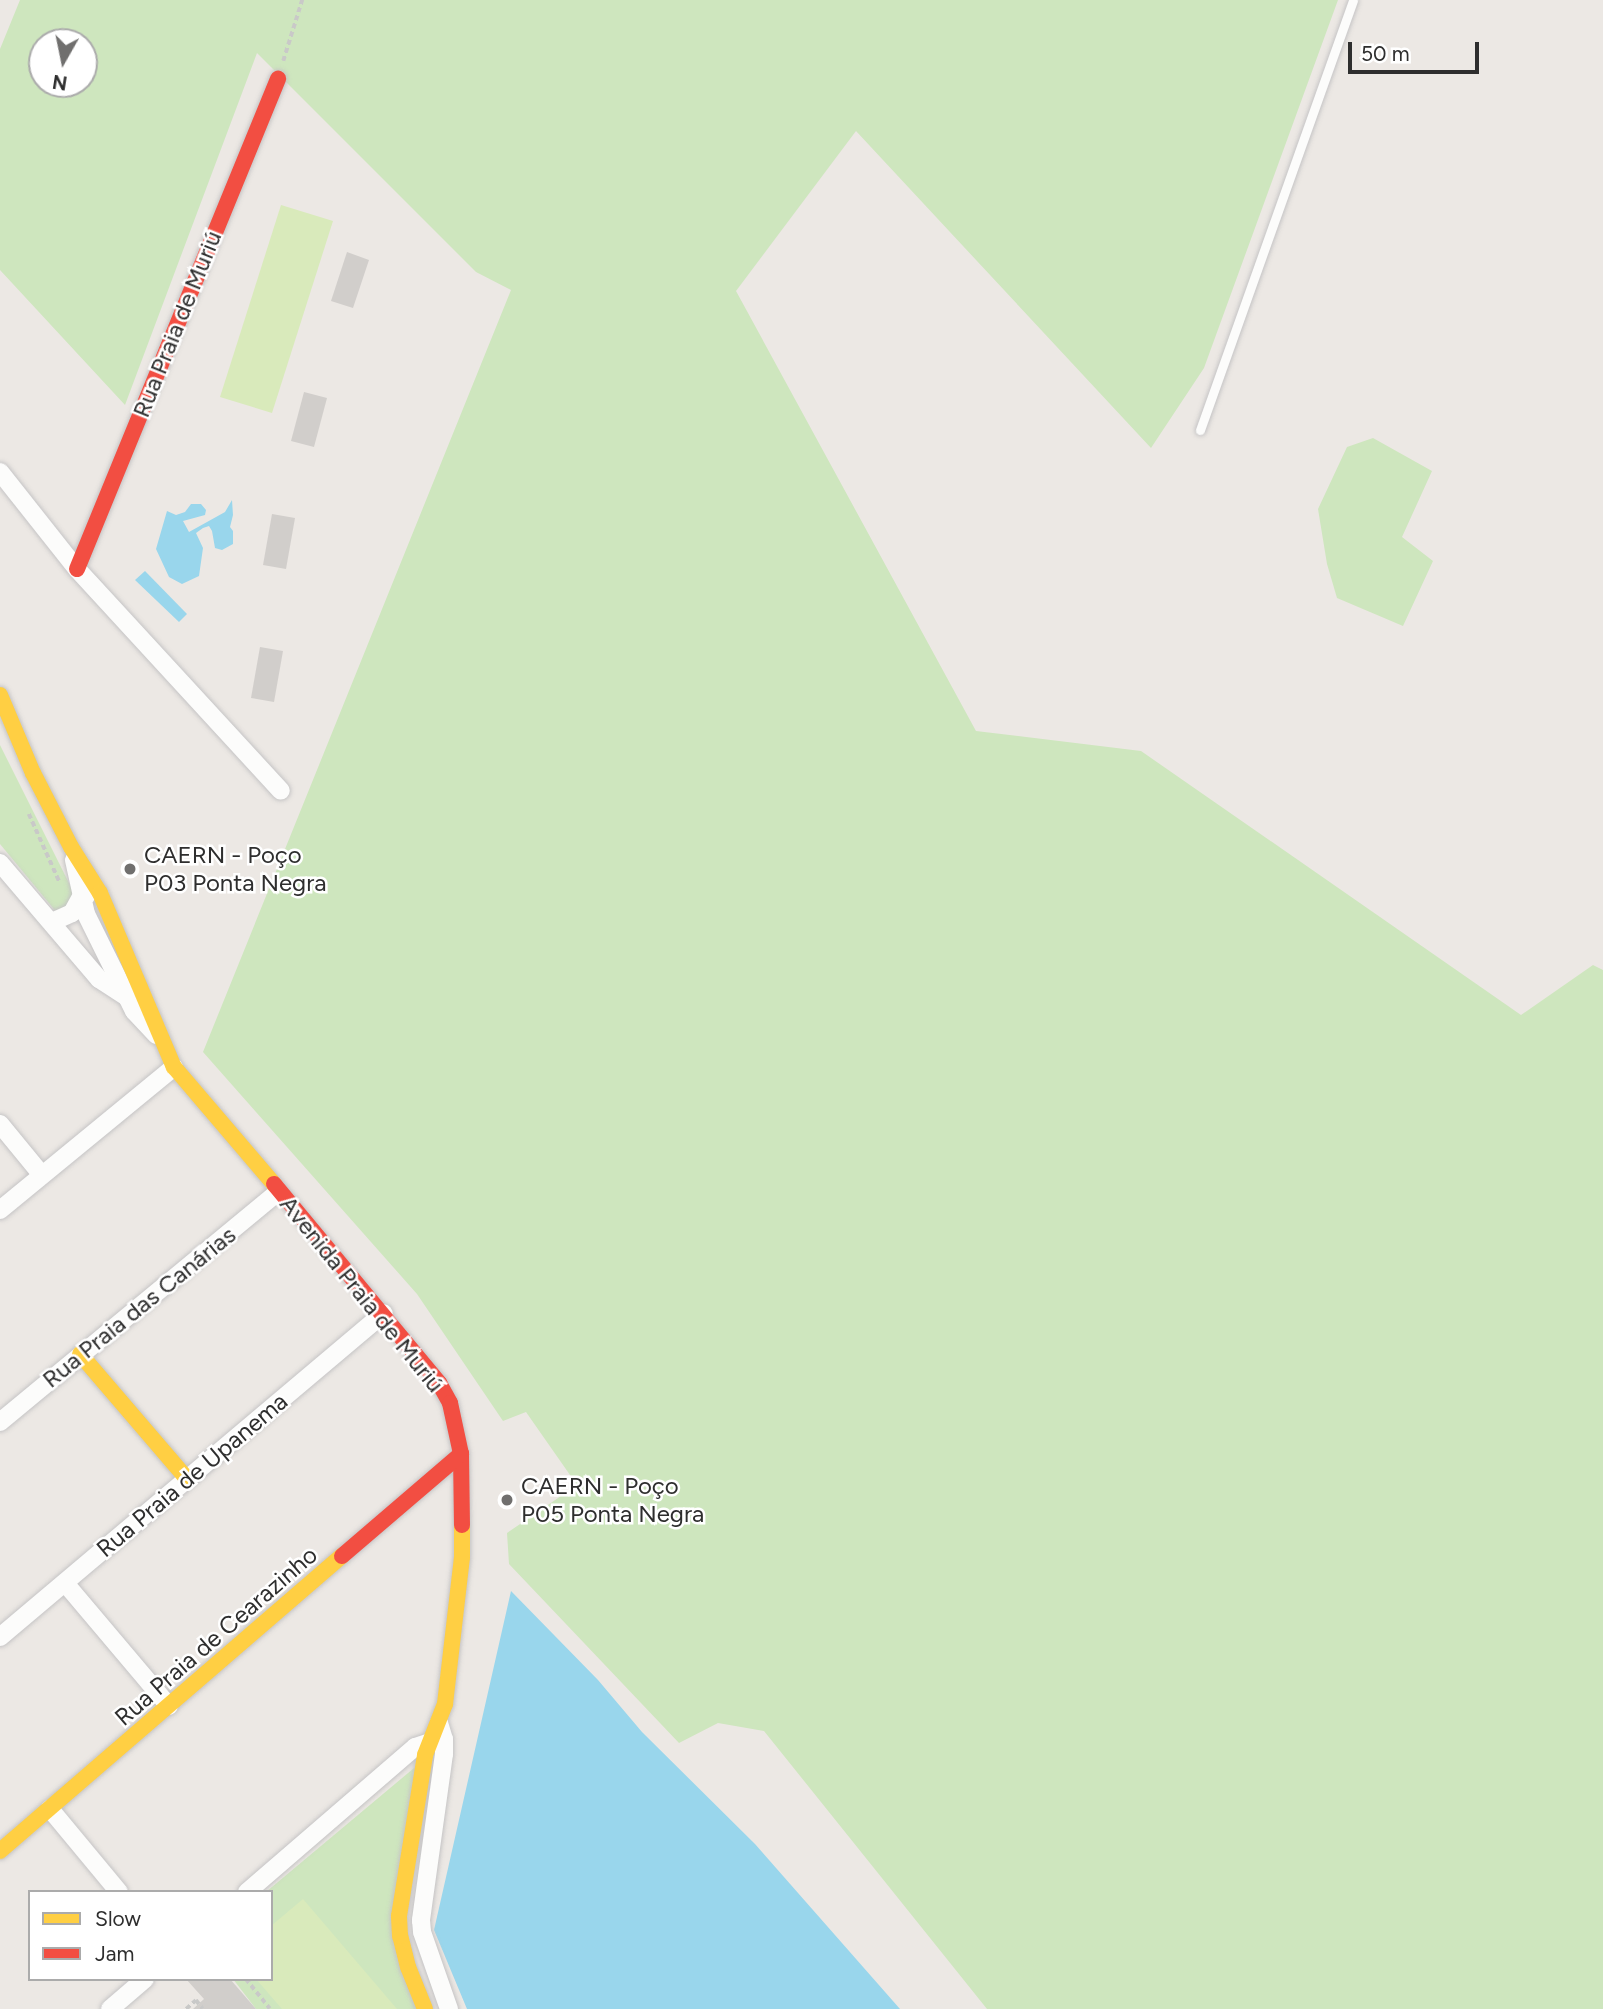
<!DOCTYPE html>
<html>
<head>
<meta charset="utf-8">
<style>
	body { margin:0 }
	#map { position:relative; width:1603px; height:2009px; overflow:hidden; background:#ece8e4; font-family:Figtree,sans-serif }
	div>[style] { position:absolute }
	.green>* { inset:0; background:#cee6be }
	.pitch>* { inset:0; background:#d9eabb }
	.water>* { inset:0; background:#99d6ec }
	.building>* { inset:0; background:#d1cecb }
	.path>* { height:3.5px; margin-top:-1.75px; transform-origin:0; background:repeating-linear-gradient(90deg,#c9c9c8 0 5px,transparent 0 8.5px) }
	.roads { filter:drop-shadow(0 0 2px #c5c4c5) drop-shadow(0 0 2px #c5c4c5) }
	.lane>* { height:9px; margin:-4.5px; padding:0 4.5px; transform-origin:4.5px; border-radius:4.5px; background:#fcfcfb }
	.street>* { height:18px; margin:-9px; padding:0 9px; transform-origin:9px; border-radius:9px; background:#fcfcfb }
	.slow>* { height:16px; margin:-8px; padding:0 8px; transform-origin:8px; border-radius:8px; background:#ffcf43 }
	.jam>* { height:16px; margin:-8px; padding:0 8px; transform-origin:8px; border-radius:8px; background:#f24e42 }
	.dots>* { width:19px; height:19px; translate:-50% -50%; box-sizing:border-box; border:4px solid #fff; border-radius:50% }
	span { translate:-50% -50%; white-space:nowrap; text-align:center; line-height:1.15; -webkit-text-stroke:5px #fff; paint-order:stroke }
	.street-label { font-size:24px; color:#2e2e2e }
	.poi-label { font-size:24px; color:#2e2e2e }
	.left { translate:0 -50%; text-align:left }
	.legend { position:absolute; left:28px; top:1890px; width:245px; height:91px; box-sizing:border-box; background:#fff; border:2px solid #ababab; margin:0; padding:9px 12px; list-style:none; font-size:21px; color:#2e2e2e }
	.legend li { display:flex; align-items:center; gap:14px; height:35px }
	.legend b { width:35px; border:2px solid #ababab }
	.north { position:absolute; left:28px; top:28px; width:70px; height:70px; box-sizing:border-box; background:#fff; border:2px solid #ababab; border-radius:50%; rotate:189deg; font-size:19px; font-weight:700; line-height:28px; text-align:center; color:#2e2e2e }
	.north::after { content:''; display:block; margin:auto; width:24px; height:32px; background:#706f6e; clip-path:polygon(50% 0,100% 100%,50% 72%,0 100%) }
	.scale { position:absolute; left:1348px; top:42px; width:131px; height:32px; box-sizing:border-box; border:4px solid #2e2e2e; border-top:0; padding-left:9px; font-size:21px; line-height:24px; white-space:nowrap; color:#2e2e2e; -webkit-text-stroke:5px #fff; paint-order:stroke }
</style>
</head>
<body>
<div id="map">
	<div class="green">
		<div style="clip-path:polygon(evenodd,20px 0,1338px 0,1204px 368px,1151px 448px,856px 131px,736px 291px,976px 731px,1141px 751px,1521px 1015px,1593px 965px,1603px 970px,1603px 2009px,987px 2009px,764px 1731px,718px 1723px,679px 1743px,509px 1564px,507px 1533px,577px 1485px,526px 1412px,503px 1421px,417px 1294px,203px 1052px,511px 290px,476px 272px,257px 53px,125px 405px,0 270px,0 49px,20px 0,42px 42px,84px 42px,84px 84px,42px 84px,42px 42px)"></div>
		<div style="clip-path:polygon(1373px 438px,1432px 471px,1402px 537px,1433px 561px,1403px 626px,1337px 598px,1327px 564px,1318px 509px,1347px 447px)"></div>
		<div style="clip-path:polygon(0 745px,78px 901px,62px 919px,0 844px)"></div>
		<div style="clip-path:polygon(420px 1763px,397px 1878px,418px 2009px,256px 2009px,233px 1979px,271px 1979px,271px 1892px,266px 1892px)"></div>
	</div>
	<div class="pitch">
		<div style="clip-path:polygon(281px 205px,333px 221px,272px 413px,220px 397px)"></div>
		<div style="clip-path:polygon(303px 1899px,397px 2009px,282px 2009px,256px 1979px,271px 1979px,271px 1926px)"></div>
	</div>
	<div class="water">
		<div style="clip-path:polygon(232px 500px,233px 515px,230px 527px,233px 531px,233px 544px,222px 550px,215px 548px,212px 531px,209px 526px,203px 528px,196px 533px,203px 548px,199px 576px,182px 584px,169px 577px,156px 549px,167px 511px,176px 515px,185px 512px,191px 504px,201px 504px,206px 510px,205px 515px,183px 521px,189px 532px,225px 512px)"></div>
		<div style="clip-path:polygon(145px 571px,187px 614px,179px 622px,135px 580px)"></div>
		<div style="clip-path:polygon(511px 1591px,598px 1680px,642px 1732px,755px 1844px,900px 2009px,467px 2009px,434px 1930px)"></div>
	</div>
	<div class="building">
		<div style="clip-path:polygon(347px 252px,369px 260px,353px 308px,331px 301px)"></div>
		<div style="clip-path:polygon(304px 392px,327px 398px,314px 447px,291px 441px)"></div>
		<div style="clip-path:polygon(272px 514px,295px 518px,286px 569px,263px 565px)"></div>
		<div style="clip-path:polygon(260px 647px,283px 651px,274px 702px,251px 698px)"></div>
		<div style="clip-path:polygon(186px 1979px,230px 1979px,256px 2009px,193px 2009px,204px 1999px)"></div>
	</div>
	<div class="path">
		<div style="left:283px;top:61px;width:64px;rotate:-72.7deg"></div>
		<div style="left:29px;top:814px;width:76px;rotate:65.8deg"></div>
		<div style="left:246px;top:1979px;width:38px;rotate:51deg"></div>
		<div style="left:186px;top:2009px;width:13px;rotate:-42deg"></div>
		<div style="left:196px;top:2000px;width:11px;rotate:52deg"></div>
	</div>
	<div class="roads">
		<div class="lane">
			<div style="left:1200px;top:430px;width:456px;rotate:-70.4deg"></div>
		</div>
		<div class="street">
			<div style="left:0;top:472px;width:124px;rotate:51.6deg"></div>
			<div style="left:77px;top:569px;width:301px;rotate:47.4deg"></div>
			<div style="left:74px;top:860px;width:55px;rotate:77.5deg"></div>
			<div style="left:86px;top:914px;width:108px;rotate:63.7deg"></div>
			<div style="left:134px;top:1011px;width:33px;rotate:47deg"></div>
			<div style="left:0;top:863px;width:153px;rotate:49.5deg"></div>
			<div style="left:99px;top:979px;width:33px;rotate:33deg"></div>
			<div style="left:52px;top:922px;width:22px;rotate:-24deg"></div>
			<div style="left:72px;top:913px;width:21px;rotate:-61deg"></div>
			<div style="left:82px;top:895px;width:5px"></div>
			<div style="left:0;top:1124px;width:65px;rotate:50.6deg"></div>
			<div style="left:0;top:1210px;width:225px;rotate:-39.4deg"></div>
			<div style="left:0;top:1422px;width:361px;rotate:-39.6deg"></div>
			<div style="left:65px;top:1583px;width:161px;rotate:49.8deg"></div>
			<div style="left:0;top:1637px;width:502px;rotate:-40.16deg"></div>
			<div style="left:439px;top:1723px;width:17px;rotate:73deg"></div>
			<div style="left:444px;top:1739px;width:15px;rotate:90deg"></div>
			<div style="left:444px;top:1754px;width:168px;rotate:97.9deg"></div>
			<div style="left:421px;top:1920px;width:12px;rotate:85deg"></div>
			<div style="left:422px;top:1932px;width:82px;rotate:70.7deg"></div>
			<div style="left:50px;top:1809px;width:108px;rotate:50.3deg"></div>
			<div style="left:247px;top:1892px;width:222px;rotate:-40.8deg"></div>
			<div style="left:415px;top:1747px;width:23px;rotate:-18deg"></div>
			<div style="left:110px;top:2009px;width:46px;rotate:-40.6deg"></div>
		</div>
		<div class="slow">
			<div style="left:0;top:695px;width:85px;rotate:67.1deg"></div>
			<div style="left:33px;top:773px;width:83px;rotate:62.8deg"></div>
			<div style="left:71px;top:847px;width:54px;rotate:57.8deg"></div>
			<div style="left:100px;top:893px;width:189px;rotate:67deg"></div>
			<div style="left:174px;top:1067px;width:154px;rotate:49.5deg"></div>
			<div style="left:80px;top:1354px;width:165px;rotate:49.4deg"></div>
			<div style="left:0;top:1851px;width:452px;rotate:-40.8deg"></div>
			<div style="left:425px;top:2009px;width:45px;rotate:-112deg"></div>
			<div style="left:408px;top:1967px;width:32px;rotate:-104deg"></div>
			<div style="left:400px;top:1936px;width:20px;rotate:-93deg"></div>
			<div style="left:399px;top:1916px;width:163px;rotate:-80.8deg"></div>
			<div style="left:425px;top:1755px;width:55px;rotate:-68.6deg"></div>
			<div style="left:445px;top:1704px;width:148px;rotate:-83.4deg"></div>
			<div style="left:462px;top:1557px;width:32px;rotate:-90deg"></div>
		</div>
		<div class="jam">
			<div style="left:77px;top:569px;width:530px;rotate:-67.7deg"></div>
			<div style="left:274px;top:1184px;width:259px;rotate:50.3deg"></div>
			<div style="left:439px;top:1383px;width:23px;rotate:61deg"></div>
			<div style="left:450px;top:1403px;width:52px;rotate:77.8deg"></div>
			<div style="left:461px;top:1454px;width:71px;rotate:89.2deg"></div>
			<div style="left:342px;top:1556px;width:157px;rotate:-40.6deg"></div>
		</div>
	</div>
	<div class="dots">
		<div style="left:130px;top:869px;background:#706f6e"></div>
		<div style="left:507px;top:1500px;background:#706f6e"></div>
	</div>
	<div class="street-label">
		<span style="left:177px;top:324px;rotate:-68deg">Rua Praia de Muriú</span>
		<span style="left:362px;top:1294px;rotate:51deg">Avenida Praia de Muriú</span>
		<span style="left:139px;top:1307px;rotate:-39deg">Rua Praia das Canárias</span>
		<span style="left:192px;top:1475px;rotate:-40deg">Rua Praia de Upanema</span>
		<span style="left:216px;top:1636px;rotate:-41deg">Rua Praia de Cearazinho</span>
	</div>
	<div class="poi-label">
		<span class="left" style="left:144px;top:869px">CAERN - Poço<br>P03 Ponta Negra</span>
		<span class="left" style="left:521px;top:1500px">CAERN - Poço<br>P05 Ponta Negra</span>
	</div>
	<ul class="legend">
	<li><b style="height:9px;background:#ffcf43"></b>Slow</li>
	<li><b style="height:9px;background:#f24e42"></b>Jam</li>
	</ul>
	<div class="north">N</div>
	<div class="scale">50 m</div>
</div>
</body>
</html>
